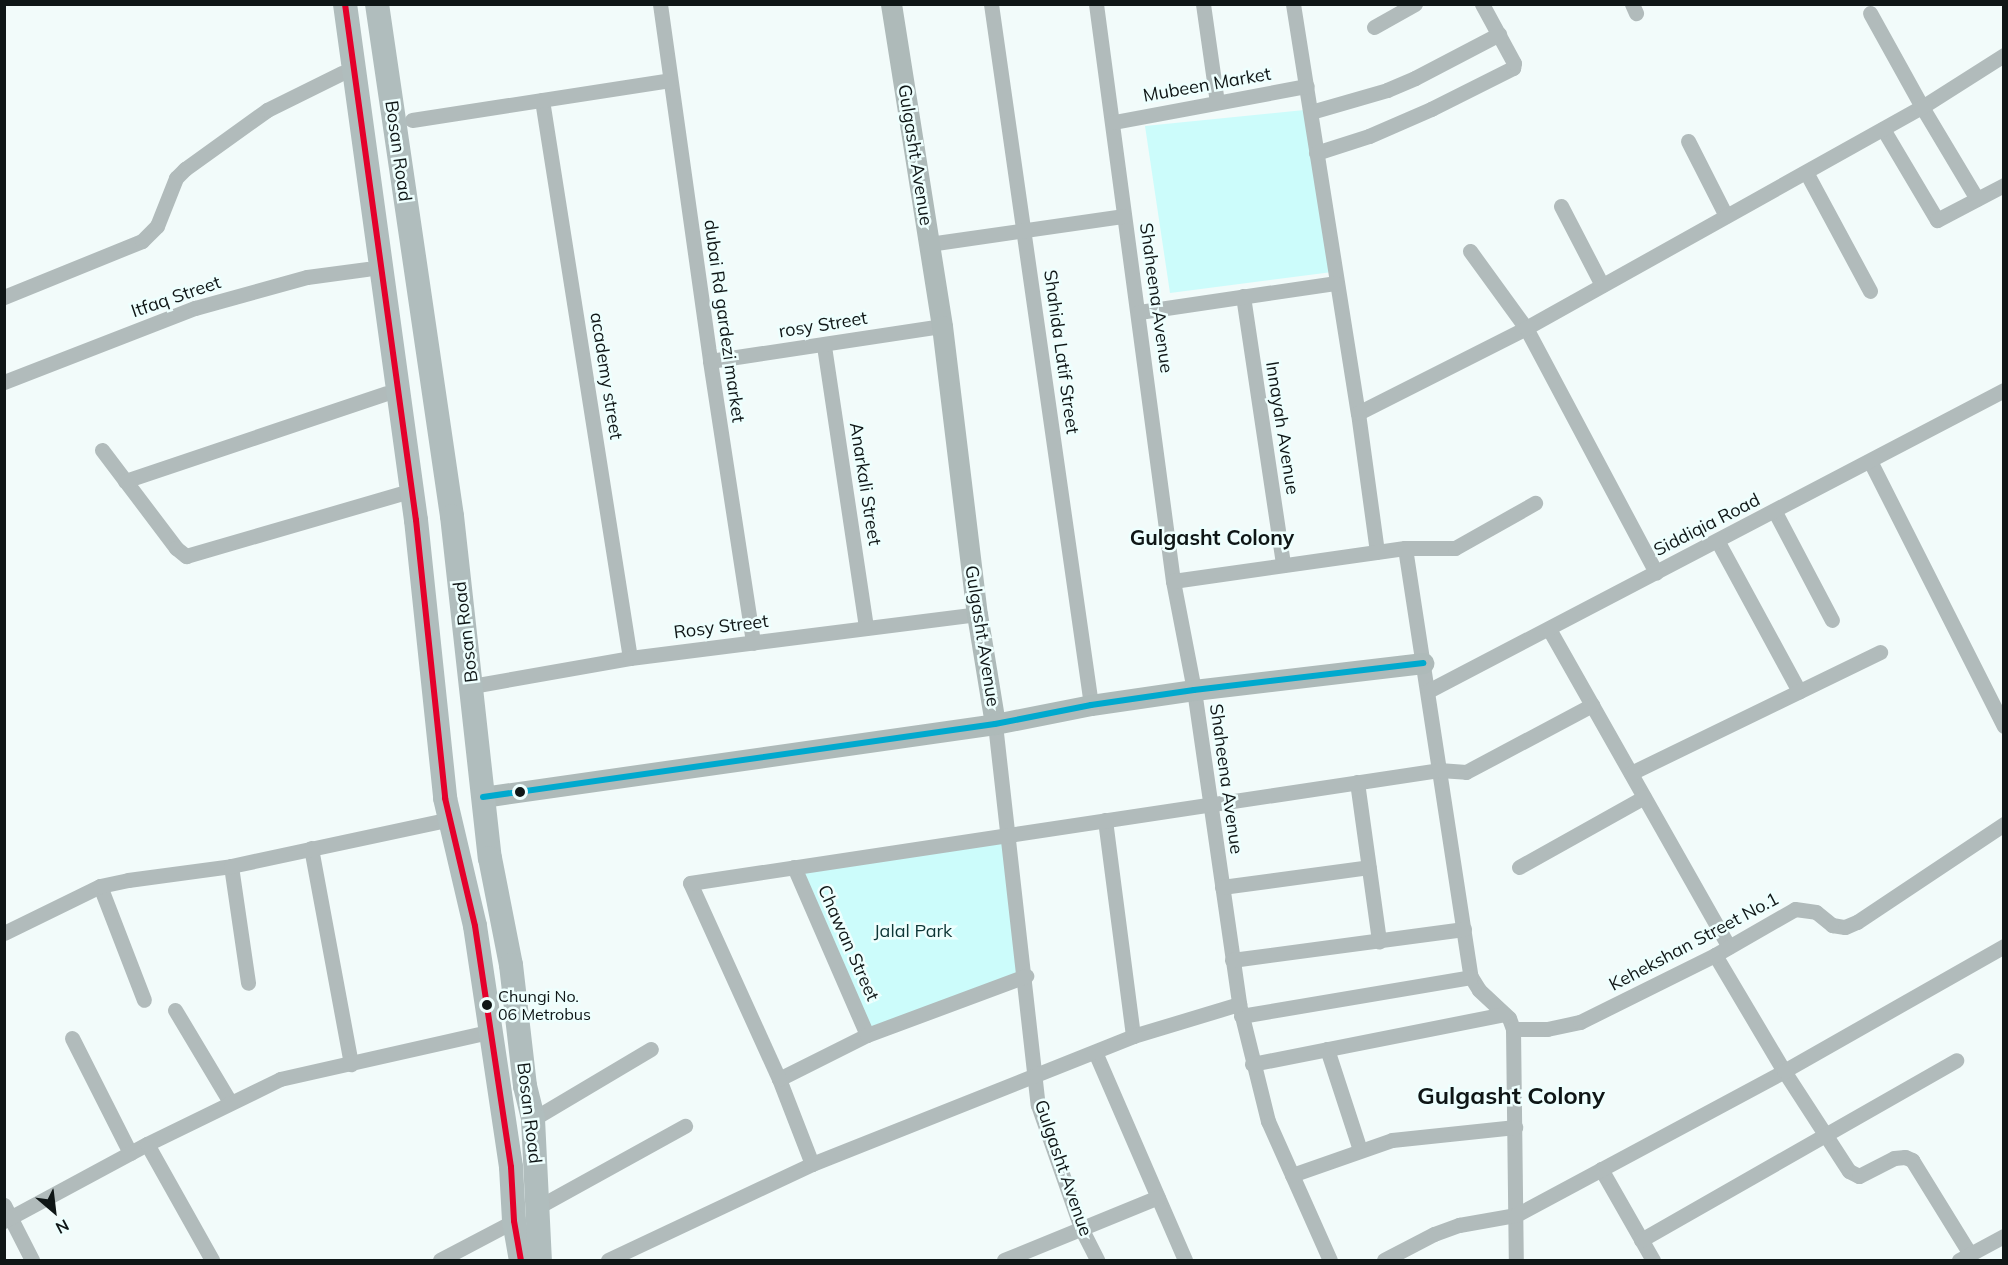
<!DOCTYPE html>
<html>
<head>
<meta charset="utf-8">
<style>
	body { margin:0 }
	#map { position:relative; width:2008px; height:1265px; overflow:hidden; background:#f2fbfa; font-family:Mulish,sans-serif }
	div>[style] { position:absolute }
	.green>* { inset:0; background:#ccfcfb }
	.street>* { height:15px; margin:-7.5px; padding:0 7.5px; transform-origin:7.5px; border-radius:7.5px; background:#b1bbbb }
	.secondary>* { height:21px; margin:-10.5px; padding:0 10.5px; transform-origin:10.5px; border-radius:10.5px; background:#aebab9 }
	.primary>* { height:24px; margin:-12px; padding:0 12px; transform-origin:12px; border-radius:12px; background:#b0bdbd }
	.bus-1>* { height:6px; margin:-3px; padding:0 3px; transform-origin:3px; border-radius:3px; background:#e4002b }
	.bus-2>* { height:6px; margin:-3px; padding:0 3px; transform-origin:3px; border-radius:3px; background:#00a9ce }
	.dots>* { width:16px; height:16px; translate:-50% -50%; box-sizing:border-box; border:3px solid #eefffe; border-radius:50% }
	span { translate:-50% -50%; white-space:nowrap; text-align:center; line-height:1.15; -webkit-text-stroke:5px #eefffe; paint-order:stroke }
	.bus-label { font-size:16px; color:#0f1616 }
	.left { translate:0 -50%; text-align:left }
	.street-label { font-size:18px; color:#0f1616 }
	.park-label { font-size:18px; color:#0d3636 }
	.quarter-label { font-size:21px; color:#0f1616; font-weight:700 }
	.district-label { font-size:24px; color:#0f1616; font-weight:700 }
	.frame { position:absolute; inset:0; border:6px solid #0f1616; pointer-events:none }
	.north { position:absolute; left:24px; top:1181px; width:60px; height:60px; -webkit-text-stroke:4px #eefffe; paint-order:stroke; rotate:152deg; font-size:16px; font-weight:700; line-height:24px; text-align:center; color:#0f1616 }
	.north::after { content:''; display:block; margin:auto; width:21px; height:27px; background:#0f1616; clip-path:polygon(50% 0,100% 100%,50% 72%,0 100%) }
</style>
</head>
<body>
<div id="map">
	<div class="green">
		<div style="clip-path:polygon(1314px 109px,1340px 271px,1170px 293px,1145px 126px)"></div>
		<div style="clip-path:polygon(1009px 834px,1026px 976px,867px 1035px,794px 867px)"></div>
	</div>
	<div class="street">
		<div style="left:660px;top:4px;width:360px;rotate:82deg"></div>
		<div style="left:710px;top:361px;width:285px;rotate:81.3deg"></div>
		<div style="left:991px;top:4px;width:708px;rotate:81.88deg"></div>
		<div style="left:1096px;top:4px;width:582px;rotate:82.4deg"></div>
		<div style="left:1173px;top:581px;width:111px;rotate:79.1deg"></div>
		<div style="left:1194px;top:690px;width:317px;rotate:81.8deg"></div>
		<div style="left:1239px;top:1004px;width:121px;rotate:76.1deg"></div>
		<div style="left:1268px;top:1121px;width:152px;rotate:66deg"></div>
		<div style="left:1203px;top:4px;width:99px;rotate:81.9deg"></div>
		<div style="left:1293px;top:4px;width:414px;rotate:81deg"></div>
		<div style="left:1358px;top:413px;width:140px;rotate:82.2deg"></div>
		<div style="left:1632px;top:4px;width:10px;rotate:66deg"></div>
		<div style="left:1870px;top:13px;width:107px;rotate:61deg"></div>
		<div style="left:1922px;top:107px;width:107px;rotate:59.1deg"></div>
		<div style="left:1374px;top:27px;width:47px;rotate:-29.3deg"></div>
		<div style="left:542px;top:100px;width:565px;rotate:81.04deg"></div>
		<div style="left:1311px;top:112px;width:79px;rotate:-16.1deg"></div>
		<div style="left:1387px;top:90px;width:30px;rotate:-23deg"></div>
		<div style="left:1415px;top:78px;width:95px;rotate:-27.6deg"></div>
		<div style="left:412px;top:120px;width:261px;rotate:-8.8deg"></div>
		<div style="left:1114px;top:122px;width:196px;rotate:-10.6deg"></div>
		<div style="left:1883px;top:129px;width:106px;rotate:59.3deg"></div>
		<div style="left:1937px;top:220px;width:76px;rotate:-27.6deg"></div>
		<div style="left:1688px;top:141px;width:84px;rotate:63.1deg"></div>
		<div style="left:1316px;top:153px;width:56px;rotate:-17.8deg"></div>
		<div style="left:1369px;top:136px;width:68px;rotate:-23.5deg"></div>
		<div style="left:1431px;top:109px;width:92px;rotate:-26.6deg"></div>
		<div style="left:1513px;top:68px;width:5px;rotate:-79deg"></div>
		<div style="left:1514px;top:63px;width:67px;rotate:-118.5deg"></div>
		<div style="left:1806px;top:172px;width:135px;rotate:61.7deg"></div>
		<div style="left:1561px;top:206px;width:89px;rotate:62.6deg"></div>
		<div style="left:929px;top:244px;width:197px;rotate:-8.2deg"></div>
		<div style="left:1470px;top:251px;width:95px;rotate:54deg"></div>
		<div style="left:1526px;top:328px;width:277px;rotate:62deg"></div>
		<div style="left:1243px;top:296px;width:272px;rotate:81.5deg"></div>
		<div style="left:4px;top:297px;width:149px;rotate:-22.1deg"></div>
		<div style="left:142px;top:241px;width:21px;rotate:-45deg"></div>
		<div style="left:157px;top:226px;width:52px;rotate:-68.4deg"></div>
		<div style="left:176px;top:178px;width:13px;rotate:-45deg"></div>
		<div style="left:185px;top:169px;width:101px;rotate:-35.7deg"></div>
		<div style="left:267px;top:110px;width:84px;rotate:-26.3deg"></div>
		<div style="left:1139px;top:312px;width:198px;rotate:-8.4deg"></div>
		<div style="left:824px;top:346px;width:285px;rotate:81.5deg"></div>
		<div style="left:710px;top:361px;width:235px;rotate:-8.6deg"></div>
		<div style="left:4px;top:382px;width:205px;rotate:-21.2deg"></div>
		<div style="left:195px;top:308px;width:116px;rotate:-15.5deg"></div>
		<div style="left:307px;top:277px;width:61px;rotate:-7.6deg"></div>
		<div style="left:1358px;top:413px;width:188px;rotate:-26.8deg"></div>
		<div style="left:1526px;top:328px;width:453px;rotate:-29.2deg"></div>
		<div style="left:1922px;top:107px;width:97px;rotate:-32.4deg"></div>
		<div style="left:102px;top:450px;width:123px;rotate:52.9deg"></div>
		<div style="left:176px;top:548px;width:13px;rotate:39deg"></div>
		<div style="left:186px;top:556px;width:223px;rotate:-16.2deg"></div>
		<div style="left:1870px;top:461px;width:297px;rotate:63.2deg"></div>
		<div style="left:125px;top:481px;width:275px;rotate:-18.6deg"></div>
		<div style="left:1775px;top:512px;width:122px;rotate:62.2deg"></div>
		<div style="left:1718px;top:542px;width:170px;rotate:61.5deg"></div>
		<div style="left:1405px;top:548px;width:434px;rotate:81.3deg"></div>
		<div style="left:1471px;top:977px;width:15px;rotate:58deg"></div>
		<div style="left:1479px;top:990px;width:41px;rotate:43deg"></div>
		<div style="left:1509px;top:1018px;width:12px;rotate:70deg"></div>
		<div style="left:1513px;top:1029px;width:231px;rotate:89.3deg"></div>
		<div style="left:1173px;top:581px;width:234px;rotate:-8.1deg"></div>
		<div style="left:1405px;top:548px;width:50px"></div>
		<div style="left:1455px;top:548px;width:92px;rotate:-29.4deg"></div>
		<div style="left:1549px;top:629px;width:365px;rotate:60.5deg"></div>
		<div style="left:472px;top:686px;width:160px;rotate:-10deg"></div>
		<div style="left:630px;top:658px;width:350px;rotate:-7.2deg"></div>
		<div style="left:1428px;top:691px;width:650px;rotate:-27.59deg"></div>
		<div style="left:995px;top:724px;width:383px;rotate:83.6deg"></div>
		<div style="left:1038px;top:1105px;width:130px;rotate:70.7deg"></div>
		<div style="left:1081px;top:1228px;width:36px;rotate:63deg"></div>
		<div style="left:1631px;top:773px;width:277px;rotate:-25.9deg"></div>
		<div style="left:1357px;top:782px;width:161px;rotate:82.1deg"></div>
		<div style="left:1105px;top:820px;width:218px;rotate:82.6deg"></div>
		<div style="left:311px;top:848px;width:220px;rotate:79.5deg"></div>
		<div style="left:231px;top:866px;width:118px;rotate:81.7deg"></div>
		<div style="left:794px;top:867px;width:183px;rotate:66.5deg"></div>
		<div style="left:1519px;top:867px;width:143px;rotate:-29.2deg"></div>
		<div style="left:100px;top:886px;width:122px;rotate:68.9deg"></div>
		<div style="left:1222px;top:887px;width:148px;rotate:-7.7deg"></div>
		<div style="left:4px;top:933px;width:107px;rotate:-26.1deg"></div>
		<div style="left:100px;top:886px;width:29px;rotate:-12deg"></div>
		<div style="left:128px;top:880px;width:104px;rotate:-7.7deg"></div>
		<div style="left:231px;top:866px;width:224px;rotate:-12.1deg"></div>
		<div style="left:1715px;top:955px;width:135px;rotate:59.3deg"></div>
		<div style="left:1784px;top:1071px;width:119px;rotate:57deg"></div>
		<div style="left:1849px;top:1171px;width:11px;rotate:27deg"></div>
		<div style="left:1859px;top:1176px;width:39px;rotate:-27deg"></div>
		<div style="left:1894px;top:1158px;width:11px;rotate:-5deg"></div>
		<div style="left:1905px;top:1157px;width:8px;rotate:23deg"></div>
		<div style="left:1912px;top:1160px;width:110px;rotate:58.3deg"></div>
		<div style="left:1232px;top:960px;width:234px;rotate:-7.6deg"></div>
		<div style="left:175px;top:1010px;width:107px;rotate:59.1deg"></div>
		<div style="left:1241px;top:1016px;width:233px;rotate:-9.6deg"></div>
		<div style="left:1513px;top:1029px;width:34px"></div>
		<div style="left:1547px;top:1029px;width:34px;rotate:-12deg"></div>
		<div style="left:1580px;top:1022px;width:151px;rotate:-26.4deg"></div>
		<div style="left:1715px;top:955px;width:92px;rotate:-29.9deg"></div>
		<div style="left:1795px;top:909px;width:21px;rotate:8deg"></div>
		<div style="left:1816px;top:912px;width:21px;rotate:39deg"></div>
		<div style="left:1832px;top:925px;width:13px;rotate:9deg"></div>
		<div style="left:1845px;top:927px;width:13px;rotate:-23deg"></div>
		<div style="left:1857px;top:922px;width:177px;rotate:-33.7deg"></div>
		<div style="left:72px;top:1038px;width:129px;rotate:63.2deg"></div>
		<div style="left:1327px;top:1049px;width:106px;rotate:71.9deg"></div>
		<div style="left:1095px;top:1052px;width:227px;rotate:66.6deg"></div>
		<div style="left:1252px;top:1064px;width:257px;rotate:-11.2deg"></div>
		<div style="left:779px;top:1079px;width:98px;rotate:-26.6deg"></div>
		<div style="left:867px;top:1035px;width:170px;rotate:-20.4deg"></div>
		<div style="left:533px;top:1119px;width:137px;rotate:-30.7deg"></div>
		<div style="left:147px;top:1144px;width:133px;rotate:60.7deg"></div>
		<div style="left:812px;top:1164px;width:91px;rotate:-111.2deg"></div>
		<div style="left:779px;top:1079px;width:215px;rotate:-114.4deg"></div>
		<div style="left:690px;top:883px;width:757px;rotate:-8.58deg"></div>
		<div style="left:1439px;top:770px;width:27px;rotate:4deg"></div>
		<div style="left:1466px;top:772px;width:143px;rotate:-28deg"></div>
		<div style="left:1601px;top:1169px;width:105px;rotate:60.3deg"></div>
		<div style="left:1292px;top:1175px;width:106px;rotate:-19.3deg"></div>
		<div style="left:1392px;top:1140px;width:124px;rotate:-6deg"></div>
		<div style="left:4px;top:1205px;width:62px;rotate:63deg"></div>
		<div style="left:538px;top:1207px;width:168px;rotate:-28.9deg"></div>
		<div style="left:4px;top:1221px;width:162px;rotate:-28.3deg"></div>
		<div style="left:147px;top:1144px;width:148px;rotate:-26deg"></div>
		<div style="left:280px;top:1079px;width:213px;rotate:-12.7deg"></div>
		<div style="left:1641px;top:1240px;width:363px;rotate:-29.7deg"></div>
		<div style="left:440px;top:1260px;width:84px;rotate:-27.8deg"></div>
		<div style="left:608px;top:1260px;width:225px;rotate:-25.2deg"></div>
		<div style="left:812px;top:1164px;width:346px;rotate:-21.7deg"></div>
		<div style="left:1133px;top:1036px;width:111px;rotate:-16.8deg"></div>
		<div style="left:1004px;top:1260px;width:166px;rotate:-22.2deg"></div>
		<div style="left:1384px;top:1260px;width:56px;rotate:-27.5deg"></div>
		<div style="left:1434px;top:1234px;width:27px;rotate:-20deg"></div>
		<div style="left:1459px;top:1225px;width:58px;rotate:-10deg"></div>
		<div style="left:1516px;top:1215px;width:304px;rotate:-28.2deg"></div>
		<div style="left:1784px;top:1071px;width:253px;rotate:-29.6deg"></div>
		<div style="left:1959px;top:1260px;width:51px;rotate:-28.1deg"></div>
	</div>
	<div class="secondary">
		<div style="left:891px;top:4px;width:326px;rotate:81deg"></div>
		<div style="left:942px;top:326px;width:290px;rotate:83.1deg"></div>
		<div style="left:977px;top:614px;width:111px;rotate:80.7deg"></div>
		<div style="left:483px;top:797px;width:517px;rotate:-8.11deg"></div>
		<div style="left:995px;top:724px;width:98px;rotate:-11.2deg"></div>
		<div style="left:1091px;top:705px;width:104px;rotate:-8.3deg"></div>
		<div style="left:1194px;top:690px;width:231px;rotate:-6.7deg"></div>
	</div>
	<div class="primary">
		<div style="left:345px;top:4px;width:521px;rotate:82.17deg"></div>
		<div style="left:416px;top:520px;width:280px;rotate:84deg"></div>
		<div style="left:445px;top:798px;width:131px;rotate:76.8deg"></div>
		<div style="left:475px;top:926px;width:244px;rotate:81.5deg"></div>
		<div style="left:511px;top:1167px;width:54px;rotate:86.8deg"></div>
		<div style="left:514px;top:1221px;width:40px;rotate:80deg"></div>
		<div style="left:377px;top:4px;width:517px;rotate:81.67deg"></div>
		<div style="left:452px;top:516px;width:344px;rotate:83.7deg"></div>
		<div style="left:490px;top:858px;width:109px;rotate:78.9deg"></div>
		<div style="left:511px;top:965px;width:122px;rotate:83.4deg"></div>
		<div style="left:525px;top:1086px;width:34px;rotate:76deg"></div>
		<div style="left:533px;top:1119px;width:141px;rotate:87.2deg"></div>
	</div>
	<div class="bus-1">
		<div style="left:345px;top:4px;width:521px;rotate:82.17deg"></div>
		<div style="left:416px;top:520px;width:280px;rotate:84deg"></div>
		<div style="left:445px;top:798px;width:131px;rotate:76.8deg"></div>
		<div style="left:475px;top:926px;width:244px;rotate:81.5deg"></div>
		<div style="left:511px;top:1167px;width:54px;rotate:86.8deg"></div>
		<div style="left:514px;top:1221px;width:40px;rotate:80deg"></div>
	</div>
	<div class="bus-2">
		<div style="left:483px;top:797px;width:517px;rotate:-8.11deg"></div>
		<div style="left:995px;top:724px;width:98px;rotate:-11.2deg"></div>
		<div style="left:1091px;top:705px;width:104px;rotate:-8.3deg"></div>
		<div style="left:1194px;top:690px;width:231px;rotate:-6.7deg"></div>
	</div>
	<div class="dots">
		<div style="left:520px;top:792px;background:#0f1616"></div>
		<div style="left:487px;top:1005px;background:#0f1616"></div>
	</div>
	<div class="bus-label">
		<span class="left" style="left:498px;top:1005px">Chungi No.<br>06 Metrobus</span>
	</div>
	<div class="street-label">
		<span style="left:1207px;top:85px;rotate:-10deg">Mubeen Market</span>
		<span style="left:398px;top:151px;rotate:82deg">Bosan Road</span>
		<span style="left:915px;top:155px;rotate:81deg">Gulgasht Avenue</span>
		<span style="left:176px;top:297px;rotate:-19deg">Itfaq Street</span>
		<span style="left:1156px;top:298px;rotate:82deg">Shaheena Avenue</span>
		<span style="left:724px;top:321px;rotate:82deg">dubai Rd gardezi market</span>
		<span style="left:823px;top:325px;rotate:-9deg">rosy Street</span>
		<span style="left:1061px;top:352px;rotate:82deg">Shahida Latif Street</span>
		<span style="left:606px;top:376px;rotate:81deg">academy street</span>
		<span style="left:1282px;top:428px;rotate:81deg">Innayah Avenue</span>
		<span style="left:865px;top:484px;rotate:81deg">Anarkali Street</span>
		<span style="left:1707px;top:525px;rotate:-27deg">Siddiqia Road</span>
		<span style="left:721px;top:627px;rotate:-7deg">Rosy Street</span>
		<span style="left:466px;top:632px;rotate:-97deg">Bosan Road</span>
		<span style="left:982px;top:636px;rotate:81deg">Gulgasht Avenue</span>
		<span style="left:1226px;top:779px;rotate:82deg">Shaheena Avenue</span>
		<span style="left:1694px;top:942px;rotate:-28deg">Kehekshan Street No.1</span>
		<span style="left:848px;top:943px;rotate:66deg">Chawan Street</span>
		<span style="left:529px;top:1113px;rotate:83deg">Bosan Road</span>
		<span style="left:1063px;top:1168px;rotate:71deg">Gulgasht Avenue</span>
	</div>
	<div class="park-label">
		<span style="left:913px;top:931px">Jalal Park</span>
	</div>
	<div class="quarter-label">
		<span style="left:1212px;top:537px">Gulgasht Colony</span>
	</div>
	<div class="district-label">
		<span style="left:1511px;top:1096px">Gulgasht Colony</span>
	</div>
	<div class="frame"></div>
	<div class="north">N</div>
</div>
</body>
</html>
